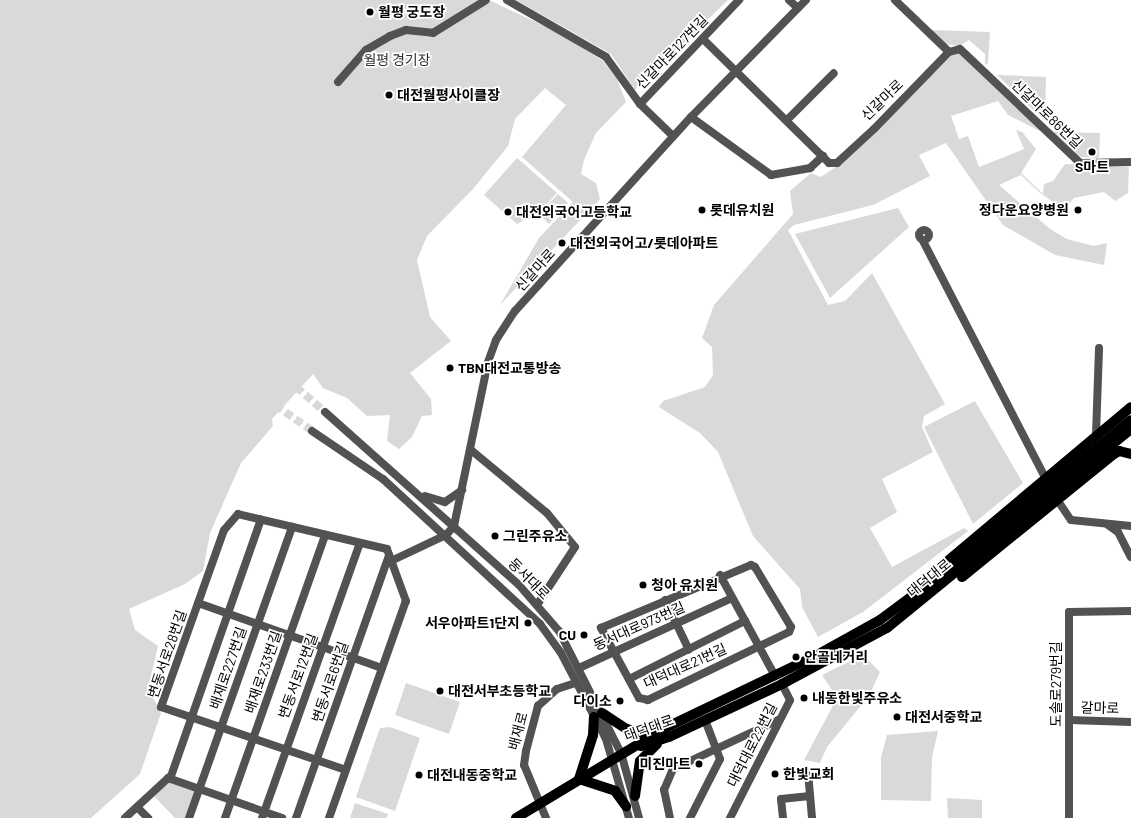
<!DOCTYPE html>
<html>
<head>
<meta charset="utf-8">
<style>
	body { margin:0 }
	#map { position:relative; width:1131px; height:818px; overflow:hidden; background:#fff; font-family:Barlow,"Noto Sans KR",sans-serif }
	div>[style] { position:absolute }
	.green>* { inset:0; background:#d9d9d9 }
	.minor-tunnel>* { height:8px; margin-top:-4px; transform-origin:0; background:repeating-linear-gradient(90deg,#d9d9d9 0 8px,transparent 0 12px) }
	.minor>* { height:8px; margin:-4px; padding:0 4px; transform-origin:4px; border-radius:4px; background:#525252 }
	.minor>.ring { margin:-4px; padding:0; box-sizing:content-box; background:none; border:8px solid #525252; border-radius:50% }
	.major>* { height:10px; margin:-5px; padding:0 5px; transform-origin:5px; border-radius:5px; background:#000 }
	.dots>* { width:11px; height:11px; translate:-50% -50%; box-sizing:border-box; border:2px solid #fff; border-radius:50% }
	span { translate:-50% -50%; white-space:nowrap; text-align:center; line-height:1.15; -webkit-text-stroke:3.5px #fff; paint-order:stroke }
	.poi-label { font-size:14px; color:#000; font-weight:700 }
	.left { translate:0 -50%; text-align:left }
	.right { translate:-100% -50%; text-align:right }
	.street-label { font-size:14px; color:#000 }
	.park-label { font-size:14px; color:#303030 }
</style>
</head>
<body>
<div id="map">
	<div class="green">
		<div style="clip-path:polygon(0 0,489px 0,561px 34px,603px 61px,617px 79px,626px 102px,596px 133px,584px 160px,581px 174px,596px 183px,600px 199px,500px 305px,539px 238px,573px 202px,522px 157px,566px 105px,545px 88px,515px 119px,508px 146px,473px 189px,427px 236px,417px 260px,430px 317px,451px 341px,410px 373px,431px 399px,432px 415px,422px 416px,412px 437px,399px 449px,387px 441px,390px 415px,367px 416px,347px 398px,323px 388px,313px 374px,272px 419px,273px 426px,241px 463px,210px 533px,203px 571px,185px 584px,129px 609px,135px 630px,158px 646px,148px 688px,161px 713px,140px 774px,91px 818px,0 818px)"></div>
		<div style="clip-path:polygon(516px 0,728px 0,635px 90px,611px 54px)"></div>
		<div style="clip-path:polygon(931px 30px,990px 32px,988px 63px,985px 65px,985px 54px,969px 40px,959px 46px,945px 44px)"></div>
		<div style="clip-path:polygon(960px 53px,1042px 132px,1008px 115px,998px 101px,951px 116px,959px 139px,968px 136px,979px 167px,1024px 149px,1016px 130px,1022px 132px,1036px 149px,1021px 173px,1043px 194px,1044px 184px,1053px 181px,1065px 164px,1129px 167px,1128px 193px,1115px 201px,1104px 192px,1074px 198px,1064px 210px,1039px 192px,1021px 175px,999px 185px,1050px 229px,1067px 239px,1094px 246px,1107px 243px,1104px 265px,1055px 255px,1003px 225px,946px 143px,919px 155px,930px 176px,873px 205px,794px 225px,788px 230px,828px 305px,845px 301px,872px 273px,945px 404px,924px 416px,922px 427px,933px 452px,882px 479px,897px 512px,870px 528px,892px 567px,964px 528px,968px 531px,863px 612px,818px 637px,802px 607px,800px 589px,753px 536px,718px 452px,700px 433px,659px 407px,663px 401px,705px 387px,713px 375px,712px 347px,702px 338px,714px 305px,793px 214px,790px 191px,811px 173px,821px 177px,843px 162px,953px 54px)"></div>
		<div style="clip-path:polygon(997px 75px,1046px 77px,1045px 121px)"></div>
		<div style="clip-path:polygon(1053px 132px,1100px 133px,1099px 158px,1080px 157px)"></div>
		<div style="clip-path:polygon(517px 158px,557px 193px,537px 215px,543px 220px,524px 220px,517px 224px,484px 195px)"></div>
		<div style="clip-path:polygon(558px 194px,568px 203px,549px 224px,539px 214px)"></div>
		<div style="clip-path:polygon(898px 208px,909px 227px,830px 298px,795px 234px)"></div>
		<div style="clip-path:polygon(975px 401px,1023px 483px,973px 524px,924px 427px)"></div>
		<div style="clip-path:polygon(863px 655px,880px 672px,869px 696px,827px 747px,820px 763px,804px 760px,837px 698px,822px 675px)"></div>
		<div style="clip-path:polygon(406px 683px,460px 702px,449px 734px,395px 715px)"></div>
		<div style="clip-path:polygon(390px 727px,420px 738px,395px 811px,356px 797px,380px 728px)"></div>
		<div style="clip-path:polygon(938px 731px,932px 757px,931px 801px,881px 800px,881px 757px,887px 735px)"></div>
		<div style="clip-path:polygon(168px 781px,196px 791px,186px 818px,175px 818px,153px 795px)"></div>
		<div style="clip-path:polygon(947px 798px,982px 800px,982px 818px,948px 818px)"></div>
		<div style="clip-path:polygon(355px 803px,388px 814px,387px 818px,350px 818px)"></div>
	</div>
	<div class="minor-tunnel">
		<div style="left:0;top:167px;width:70px;rotate:31.7deg"></div>
		<div style="left:60px;top:204px;width:179px;rotate:35.5deg"></div>
		<div style="left:206px;top:308px;width:158px;rotate:41.2deg"></div>
		<div style="left:0;top:213px;width:381px;rotate:34.9deg"></div>
	</div>
	<div class="minor">
		<div style="left:507px;top:0;width:114px;rotate:29.9deg"></div>
		<div style="left:606px;top:57px;width:58px;rotate:54.1deg"></div>
		<div style="left:640px;top:104px;width:46px;rotate:44.1deg"></div>
		<div style="left:789px;top:0;width:12px;rotate:42deg"></div>
		<div style="left:895px;top:0;width:75px;rotate:43.9deg"></div>
		<div style="left:703px;top:39px;width:177px;rotate:44.5deg"></div>
		<div style="left:829px;top:163px;width:8px"></div>
		<div style="left:837px;top:163px;width:50px;rotate:-42.6deg"></div>
		<div style="left:874px;top:129px;width:107px;rotate:-45.8deg"></div>
		<div style="left:949px;top:52px;width:11px;rotate:-15deg"></div>
		<div style="left:960px;top:49px;width:166px;rotate:43.5deg"></div>
		<div style="left:1080px;top:163px;width:51px;rotate:-1.1deg"></div>
		<div style="left:338px;top:82px;width:43px;rotate:-48.8deg"></div>
		<div style="left:366px;top:50px;width:28px;rotate:-30deg"></div>
		<div style="left:390px;top:36px;width:17px;rotate:-21deg"></div>
		<div style="left:406px;top:30px;width:27px;rotate:6deg"></div>
		<div style="left:433px;top:33px;width:62px;rotate:-31.9deg"></div>
		<div style="left:640px;top:104px;width:144px;rotate:-46.4deg"></div>
		<div style="left:691px;top:117px;width:99px;rotate:35.9deg"></div>
		<div style="left:771px;top:175px;width:40px;rotate:-10deg"></div>
		<div style="left:810px;top:168px;width:18px;rotate:-43deg"></div>
		<div style="left:787px;top:120px;width:66px;rotate:-45deg"></div>
		<div class="ring" style="left:919px;top:230px;width:2px;height:2px"></div>
		<div style="left:923px;top:241px;width:272px;rotate:62.7deg"></div>
		<div style="left:325px;top:412px;width:260px;rotate:41.7deg"></div>
		<div style="left:519px;top:585px;width:61px;rotate:49deg"></div>
		<div style="left:559px;top:631px;width:137px;rotate:63.1deg"></div>
		<div style="left:621px;top:753px;width:67px;rotate:74.5deg"></div>
		<div style="left:312px;top:431px;width:86px;rotate:34.1deg"></div>
		<div style="left:383px;top:479px;width:214px;rotate:42.7deg"></div>
		<div style="left:540px;top:624px;width:36px;rotate:54deg"></div>
		<div style="left:561px;top:653px;width:97px;rotate:62.4deg"></div>
		<div style="left:606px;top:739px;width:82px;rotate:73.8deg"></div>
		<div style="left:1096px;top:435px;width:87px;rotate:-88deg"></div>
		<div style="left:471px;top:450px;width:99px;rotate:39.7deg"></div>
		<div style="left:547px;top:513px;width:44px;rotate:50.5deg"></div>
		<div style="left:575px;top:547px;width:69px;rotate:123.2deg"></div>
		<div style="left:1054px;top:495px;width:30px;rotate:56deg"></div>
		<div style="left:1071px;top:520px;width:60px;rotate:5.7deg"></div>
		<div style="left:425px;top:496px;width:21px;rotate:17deg"></div>
		<div style="left:445px;top:502px;width:21px;rotate:-35deg"></div>
		<div style="left:1108px;top:525px;width:12px;rotate:35deg"></div>
		<div style="left:1118px;top:532px;width:28px;rotate:63deg"></div>
		<div style="left:391px;top:561px;width:61px;rotate:-25.3deg"></div>
		<div style="left:446px;top:535px;width:12px;rotate:-48deg"></div>
		<div style="left:454px;top:526px;width:167px;rotate:-78.3deg"></div>
		<div style="left:488px;top:362px;width:23px;rotate:-70deg"></div>
		<div style="left:496px;top:340px;width:35px;rotate:-57deg"></div>
		<div style="left:515px;top:311px;width:262px;rotate:-47.8deg"></div>
		<div style="left:691px;top:117px;width:164px;rotate:-45.5deg"></div>
		<div style="left:751px;top:565px;width:4px;rotate:27deg"></div>
		<div style="left:755px;top:567px;width:70px;rotate:59deg"></div>
		<div style="left:791px;top:627px;width:5px;rotate:112deg"></div>
		<div style="left:789px;top:632px;width:157px;rotate:154.3deg"></div>
		<div style="left:648px;top:700px;width:9px;rotate:-167deg"></div>
		<div style="left:639px;top:698px;width:80px;rotate:-118.5deg"></div>
		<div style="left:601px;top:628px;width:163px;rotate:-22.8deg"></div>
		<div style="left:720px;top:575px;width:115px;rotate:61.4deg"></div>
		<div style="left:665px;top:600px;width:55px;rotate:64.4deg"></div>
		<div style="left:198px;top:603px;width:195px;rotate:19.5deg"></div>
		<div style="left:579px;top:668px;width:168px;rotate:-24.6deg"></div>
		<div style="left:629px;top:679px;width:130px;rotate:-26.6deg"></div>
		<div style="left:1069px;top:720px;width:62px;rotate:1.8deg"></div>
		<div style="left:808px;top:772px;width:46px;rotate:85deg"></div>
		<div style="left:170px;top:779px;width:275px;rotate:-70.7deg"></div>
		<div style="left:137px;top:807px;width:16px;rotate:45deg"></div>
		<div style="left:125px;top:818px;width:59px;rotate:-42.9deg"></div>
		<div style="left:168px;top:778px;width:121px;rotate:19.3deg"></div>
		<div style="left:189px;top:818px;width:309px;rotate:-70.5deg"></div>
		<div style="left:225px;top:818px;width:300px;rotate:-70.5deg"></div>
		<div style="left:262px;top:818px;width:292px;rotate:-70.4deg"></div>
		<div style="left:296px;top:818px;width:279px;rotate:-70.5deg"></div>
		<div style="left:329px;top:818px;width:230px;rotate:-70.5deg"></div>
		<div style="left:406px;top:601px;width:55px;rotate:-110.1deg"></div>
		<div style="left:387px;top:549px;width:153px;rotate:-166.8deg"></div>
		<div style="left:238px;top:514px;width:21px;rotate:131deg"></div>
		<div style="left:224px;top:530px;width:188px;rotate:109.6deg"></div>
		<div style="left:161px;top:707px;width:195px;rotate:18.8deg"></div>
		<div style="left:546px;top:818px;width:57px;rotate:-112.5deg"></div>
		<div style="left:524px;top:765px;width:14px;rotate:-82deg"></div>
		<div style="left:526px;top:751px;width:47px;rotate:-75.1deg"></div>
		<div style="left:538px;top:706px;width:25px;rotate:-42deg"></div>
		<div style="left:557px;top:689px;width:20px;rotate:-18deg"></div>
		<div style="left:670px;top:818px;width:29px;rotate:-102deg"></div>
		<div style="left:664px;top:790px;width:23px;rotate:-67deg"></div>
		<div style="left:673px;top:769px;width:118px;rotate:-25deg"></div>
		<div style="left:690px;top:818px;width:66px;rotate:-63deg"></div>
		<div style="left:720px;top:759px;width:42px;rotate:-111deg"></div>
		<div style="left:730px;top:818px;width:132px;rotate:-63deg"></div>
		<div style="left:790px;top:700px;width:18px;rotate:-117deg"></div>
		<div style="left:783px;top:818px;width:19px;rotate:-96deg"></div>
		<div style="left:781px;top:799px;width:29px;rotate:-6deg"></div>
		<div style="left:1069px;top:818px;width:206px;rotate:-90deg"></div>
		<div style="left:1069px;top:612px;width:62px;rotate:-0.9deg"></div>
	</div>
	<div class="major">
		<div style="left:944px;top:564px;width:244px;rotate:-40deg"></div>
		<div style="left:962px;top:577px;width:196px;rotate:-39deg"></div>
		<div style="left:1114px;top:454px;width:6px;rotate:-31deg"></div>
		<div style="left:1119px;top:451px;width:12px;rotate:14deg"></div>
		<div style="left:602px;top:713px;width:30px;rotate:33deg"></div>
		<div style="left:627px;top:729px;width:13px;rotate:13deg"></div>
		<div style="left:640px;top:732px;width:19px;rotate:-9deg"></div>
		<div style="left:641px;top:746px;width:29px;rotate:-18deg"></div>
		<div style="left:669px;top:737px;width:125px;rotate:-25.1deg"></div>
		<div style="left:782px;top:684px;width:119px;rotate:-28.1deg"></div>
		<div style="left:887px;top:628px;width:315px;rotate:-39.2deg"></div>
		<div style="left:579px;top:779px;width:46px;rotate:-72.3deg"></div>
		<div style="left:593px;top:735px;width:18px;rotate:-87deg"></div>
		<div style="left:579px;top:779px;width:38px;rotate:18deg"></div>
		<div style="left:615px;top:791px;width:19px;rotate:54deg"></div>
		<div style="left:635px;top:796px;width:35px;rotate:-82deg"></div>
		<div style="left:640px;top:761px;width:24px;rotate:-45deg"></div>
		<div style="left:516px;top:818px;width:174px;rotate:-31.1deg"></div>
		<div style="left:665px;top:728px;width:166px;rotate:-25.6deg"></div>
		<div style="left:815px;top:656px;width:74px;rotate:-29deg"></div>
		<div style="left:880px;top:620px;width:111px;rotate:-36.6deg"></div>
		<div style="left:969px;top:554px;width:210px;rotate:-39.6deg"></div>
	</div>
	<div class="dots">
		<div style="left:370px;top:12px;background:#000"></div>
		<div style="left:389px;top:95px;background:#000"></div>
		<div style="left:1092px;top:152px;background:#000"></div>
		<div style="left:702px;top:210px;background:#000"></div>
		<div style="left:1078px;top:210px;background:#000"></div>
		<div style="left:508px;top:212px;background:#000"></div>
		<div style="left:562px;top:243px;background:#000"></div>
		<div style="left:450px;top:368px;background:#000"></div>
		<div style="left:495px;top:536px;background:#000"></div>
		<div style="left:643px;top:585px;background:#000"></div>
		<div style="left:528px;top:623px;background:#000"></div>
		<div style="left:584px;top:635px;background:#000"></div>
		<div style="left:796px;top:657px;background:#000"></div>
		<div style="left:440px;top:691px;background:#000"></div>
		<div style="left:804px;top:698px;background:#000"></div>
		<div style="left:620px;top:701px;background:#000"></div>
		<div style="left:897px;top:717px;background:#000"></div>
		<div style="left:699px;top:764px;background:#000"></div>
		<div style="left:775px;top:774px;background:#000"></div>
		<div style="left:419px;top:775px;background:#000"></div>
	</div>
	<div class="poi-label">
		<span class="left" style="left:378px;top:12px">월평 궁도장</span>
		<span class="left" style="left:397px;top:95px">대전월평사이클장</span>
		<span style="left:1092px;top:167px">S마트</span>
		<span class="left" style="left:710px;top:210px">롯데유치원</span>
		<span class="right" style="left:1069px;top:210px">정다운요양병원</span>
		<span class="left" style="left:516px;top:212px">대전외국어고등학교</span>
		<span class="left" style="left:570px;top:243px">대전외국어고/롯데아파트</span>
		<span class="left" style="left:458px;top:368px">TBN대전교통방송</span>
		<span class="left" style="left:503px;top:536px">그린주유소</span>
		<span class="left" style="left:651px;top:585px">청아 유치원</span>
		<span class="right" style="left:520px;top:623px">서우아파트1단지</span>
		<span class="right" style="left:576px;top:635px">CU</span>
		<span class="left" style="left:804px;top:657px">안골네거리</span>
		<span class="left" style="left:448px;top:691px">대전서부초등학교</span>
		<span class="left" style="left:812px;top:698px">내동한빛주유소</span>
		<span class="right" style="left:612px;top:701px">다이소</span>
		<span class="left" style="left:905px;top:717px">대전서중학교</span>
		<span class="right" style="left:691px;top:764px">미진마트</span>
		<span class="left" style="left:783px;top:774px">한빛교회</span>
		<span class="left" style="left:427px;top:775px">대전내동중학교</span>
	</div>
	<div class="street-label">
		<span style="left:672px;top:52px;rotate:-46deg">신갈마로127번길</span>
		<span style="left:882px;top:100px;rotate:-44deg">신갈마로</span>
		<span style="left:1047px;top:114px;rotate:44deg">신갈마로86번길</span>
		<span style="left:535px;top:270px;rotate:-48deg">신갈마로</span>
		<span style="left:929px;top:578px;rotate:-39deg">대덕대로</span>
		<span style="left:529px;top:579px;rotate:45deg">동서대로</span>
		<span style="left:639px;top:626px;rotate:-24deg">동서대로973번길</span>
		<span style="left:167px;top:654px;rotate:-71deg">변동서로28번길</span>
		<span style="left:685px;top:666px;rotate:-24deg">대덕대로21번길</span>
		<span style="left:228px;top:668px;rotate:-71deg">배재로227번길</span>
		<span style="left:263px;top:672px;rotate:-71deg">배재로233번길</span>
		<span style="left:298px;top:676px;rotate:-70deg">변동서로12번길</span>
		<span style="left:330px;top:682px;rotate:-71deg">변동서로6번길</span>
		<span style="left:1056px;top:684px;rotate:-90deg">도솔로279번길</span>
		<span style="left:1100px;top:708px;rotate:1deg">갈마로</span>
		<span style="left:649px;top:728px;rotate:-20deg">대덕대로</span>
		<span style="left:518px;top:731px;rotate:-75deg">배재로</span>
		<span style="left:752px;top:745px;rotate:-63deg">대덕대로22번길</span>
	</div>
	<div class="park-label">
		<span style="left:397px;top:60px">월평 경기장</span>
	</div>
</div>
</body>
</html>
